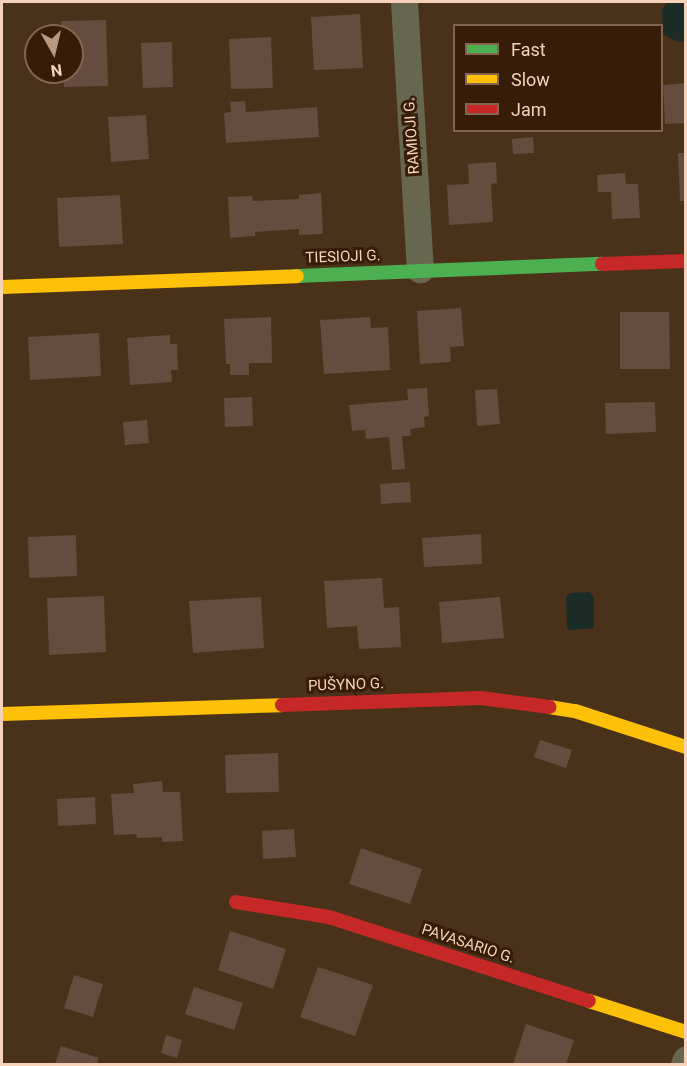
<!DOCTYPE html>
<html>
<head>
<meta charset="utf-8">
<style>
	body { margin:0 }
	#map { position:relative; width:687px; height:1066px; overflow:hidden; background:#49311a; font-family:Roboto,sans-serif }
	div>[style] { position:absolute }
	.water>* { inset:0; background:#1b2c26 }
	.building>* { inset:0; background:#654c3e }
	.street>* { height:27px; margin:-13.5px; padding:0 13.5px; transform-origin:13.5px; border-radius:13.5px; background:#66674e }
	.fast>* { height:14px; margin:-7px; padding:0 7px; transform-origin:7px; border-radius:7px; background:#4caf50 }
	.slow>* { height:14px; margin:-7px; padding:0 7px; transform-origin:7px; border-radius:7px; background:#ffc107 }
	.jam>* { height:14px; margin:-7px; padding:0 7px; transform-origin:7px; border-radius:7px; background:#c62828 }
	span { translate:-50% -50%; white-space:nowrap; text-align:center; line-height:1.15; -webkit-text-stroke:6px #371d08; paint-order:stroke }
	.street-label { font-size:15px; color:#f5d2b9 }
	.frame { position:absolute; inset:0; border:3px solid #f5d2b9; pointer-events:none }
	.legend { position:absolute; left:453px; top:24px; width:210px; height:108px; box-sizing:border-box; background:#371d08; border:2px solid #83654f; margin:0; padding:8px 10px; list-style:none; font-size:18px; color:#f5d2b9 }
	.legend li { display:flex; align-items:center; gap:12px; height:30px }
	.legend b { width:30px; border:2px solid #83654f }
	.north { position:absolute; left:24px; top:24px; width:60px; height:60px; box-sizing:border-box; background:#371d08; border:2px solid #83654f; border-radius:50%; rotate:172deg; font-size:16px; font-weight:700; line-height:24px; text-align:center; color:#f5d2b9 }
	.north::after { content:''; display:block; margin:auto; width:21px; height:27px; background:#b99a81; clip-path:polygon(50% 0,100% 100%,50% 72%,0 100%) }
</style>
</head>
<body>
<div id="map">
	<div class="water">
		<div style="clip-path:polygon(668px 2px,685px 2px,685px 42px,676px 41px,663px 34px,662px 9px)"></div>
		<div style="clip-path:polygon(590px 592px,594px 597px,594px 628px,569px 630px,567px 627px,566px 596px,571px 593px)"></div>
	</div>
	<div class="building">
		<div style="clip-path:polygon(360px 14px,363px 68px,314px 70px,311px 17px)"></div>
		<div style="clip-path:polygon(106px 20px,108px 86px,64px 87px,63px 75px,59px 75px,58px 72px,72px 72px,72px 36px,62px 36px,61px 21px)"></div>
		<div style="clip-path:polygon(271px 37px,273px 88px,231px 89px,229px 39px)"></div>
		<div style="clip-path:polygon(172px 42px,173px 87px,143px 88px,141px 43px)"></div>
		<div style="clip-path:polygon(686px 83px,686px 123px,665px 124px,663px 85px)"></div>
		<div style="clip-path:polygon(245px 101px,246px 112px,317px 107px,319px 137px,226px 143px,224px 113px,231px 112px,230px 102px)"></div>
		<div style="clip-path:polygon(146px 115px,149px 159px,111px 162px,108px 117px)"></div>
		<div style="clip-path:polygon(533px 137px,534px 153px,513px 154px,512px 139px)"></div>
		<div style="clip-path:polygon(678px 153px,686px 153px,686px 201px,680px 201px)"></div>
		<div style="clip-path:polygon(496px 162px,497px 183px,491px 184px,493px 222px,449px 225px,447px 185px,469px 184px,468px 164px)"></div>
		<div style="clip-path:polygon(625px 173px,626px 184px,638px 184px,640px 218px,612px 219px,611px 192px,598px 192px,597px 175px)"></div>
		<div style="clip-path:polygon(321px 193px,323px 234px,299px 235px,299px 229px,255px 232px,255px 236px,230px 238px,228px 197px,252px 196px,253px 201px,299px 199px,299px 195px)"></div>
		<div style="clip-path:polygon(120px 195px,123px 244px,59px 247px,57px 198px)"></div>
		<div style="clip-path:polygon(461px 308px,464px 346px,450px 347px,451px 362px,420px 364px,417px 311px)"></div>
		<div style="clip-path:polygon(620px 312px,669px 312px,670px 369px,620px 369px)"></div>
		<div style="clip-path:polygon(271px 317px,272px 363px,249px 363px,249px 375px,230px 375px,230px 364px,226px 364px,224px 319px)"></div>
		<div style="clip-path:polygon(370px 317px,371px 328px,388px 327px,390px 370px,324px 374px,320px 320px)"></div>
		<div style="clip-path:polygon(99px 333px,101px 376px,30px 380px,28px 337px)"></div>
		<div style="clip-path:polygon(170px 335px,170px 344px,177px 344px,178px 370px,171px 370px,172px 382px,130px 385px,127px 338px)"></div>
		<div style="clip-path:polygon(427px 388px,429px 416px,424px 417px,425px 427px,410px 429px,411px 436px,402px 436px,405px 469px,392px 470px,389px 437px,366px 439px,365px 430px,352px 431px,349px 405px,408px 400px,407px 389px)"></div>
		<div style="clip-path:polygon(497px 389px,500px 424px,477px 426px,475px 390px)"></div>
		<div style="clip-path:polygon(252px 397px,253px 426px,225px 427px,224px 398px)"></div>
		<div style="clip-path:polygon(655px 402px,656px 432px,606px 434px,605px 403px)"></div>
		<div style="clip-path:polygon(147px 420px,149px 443px,125px 445px,123px 422px)"></div>
		<div style="clip-path:polygon(410px 482px,411px 502px,381px 504px,380px 484px)"></div>
		<div style="clip-path:polygon(481px 534px,482px 564px,424px 567px,422px 538px)"></div>
		<div style="clip-path:polygon(76px 535px,77px 576px,29px 578px,28px 537px)"></div>
		<div style="clip-path:polygon(382px 578px,384px 608px,399px 607px,401px 647px,359px 649px,357px 626px,327px 628px,324px 581px)"></div>
		<div style="clip-path:polygon(104px 596px,106px 652px,49px 655px,47px 598px)"></div>
		<div style="clip-path:polygon(261px 597px,264px 648px,193px 653px,189px 601px)"></div>
		<div style="clip-path:polygon(500px 597px,504px 638px,442px 643px,439px 602px)"></div>
		<div style="clip-path:polygon(540px 740px,572px 750px,566px 768px,534px 757px)"></div>
		<div style="clip-path:polygon(278px 753px,279px 792px,226px 793px,225px 755px)"></div>
		<div style="clip-path:polygon(162px 781px,163px 792px,180px 792px,183px 841px,162px 842px,162px 837px,137px 838px,136px 834px,114px 835px,111px 794px,134px 793px,133px 784px)"></div>
		<div style="clip-path:polygon(95px 797px,96px 824px,58px 826px,57px 799px)"></div>
		<div style="clip-path:polygon(294px 829px,296px 857px,263px 859px,262px 831px)"></div>
		<div style="clip-path:polygon(361px 848px,422px 869px,410px 904px,349px 884px)"></div>
		<div style="clip-path:polygon(230px 931px,286px 949px,273px 989px,218px 970px)"></div>
		<div style="clip-path:polygon(318px 967px,373px 985px,355px 1036px,300px 1017px)"></div>
		<div style="clip-path:polygon(74px 975px,103px 984px,93px 1017px,64px 1008px)"></div>
		<div style="clip-path:polygon(194px 987px,243px 1003px,234px 1030px,185px 1014px)"></div>
		<div style="clip-path:polygon(526px 1024px,574px 1040px,566px 1064px,513px 1064px)"></div>
		<div style="clip-path:polygon(166px 1035px,182px 1040px,177px 1058px,161px 1053px)"></div>
		<div style="clip-path:polygon(61px 1046px,99px 1058px,97px 1064px,55px 1064px)"></div>
	</div>
	<div class="street">
		<div style="left:404px;top:2px;width:268px;rotate:86.6deg"></div>
		<div style="left:684px;top:1064px;width:5px;rotate:-68deg"></div>
	</div>
	<div class="fast">
		<div style="left:297px;top:276px;width:305px;rotate:-2.3deg"></div>
	</div>
	<div class="slow">
		<div style="left:2px;top:287px;width:295px;rotate:-2.1deg"></div>
		<div style="left:549px;top:707px;width:26px;rotate:9deg"></div>
		<div style="left:575px;top:711px;width:117px;rotate:18deg"></div>
		<div style="left:2px;top:714px;width:280px;rotate:-1.8deg"></div>
		<div style="left:589px;top:1001px;width:102px;rotate:17.7deg"></div>
	</div>
	<div class="jam">
		<div style="left:602px;top:264px;width:84px;rotate:-2deg"></div>
		<div style="left:282px;top:705px;width:199px;rotate:-2deg"></div>
		<div style="left:481px;top:698px;width:69px;rotate:7.5deg"></div>
		<div style="left:236px;top:902px;width:94px;rotate:9.2deg"></div>
		<div style="left:329px;top:917px;width:273px;rotate:17.9deg"></div>
	</div>
	<div class="street-label">
		<span style="left:412px;top:136px;rotate:-94deg">RAMIOJI G.</span>
		<span style="left:343px;top:257px;rotate:-2deg">TIESIOJI G.</span>
		<span style="left:346px;top:685px;rotate:-2deg">PUŠYNO G.</span>
		<span style="left:468px;top:944px;rotate:18deg">PAVASARIO G.</span>
	</div>
	<div class="frame"></div>
	<ul class="legend">
	<li><b style="height:8px;background:#4caf50"></b>Fast</li>
	<li><b style="height:8px;background:#ffc107"></b>Slow</li>
	<li><b style="height:8px;background:#c62828"></b>Jam</li>
	</ul>
	<div class="north">N</div>
</div>
</body>
</html>
